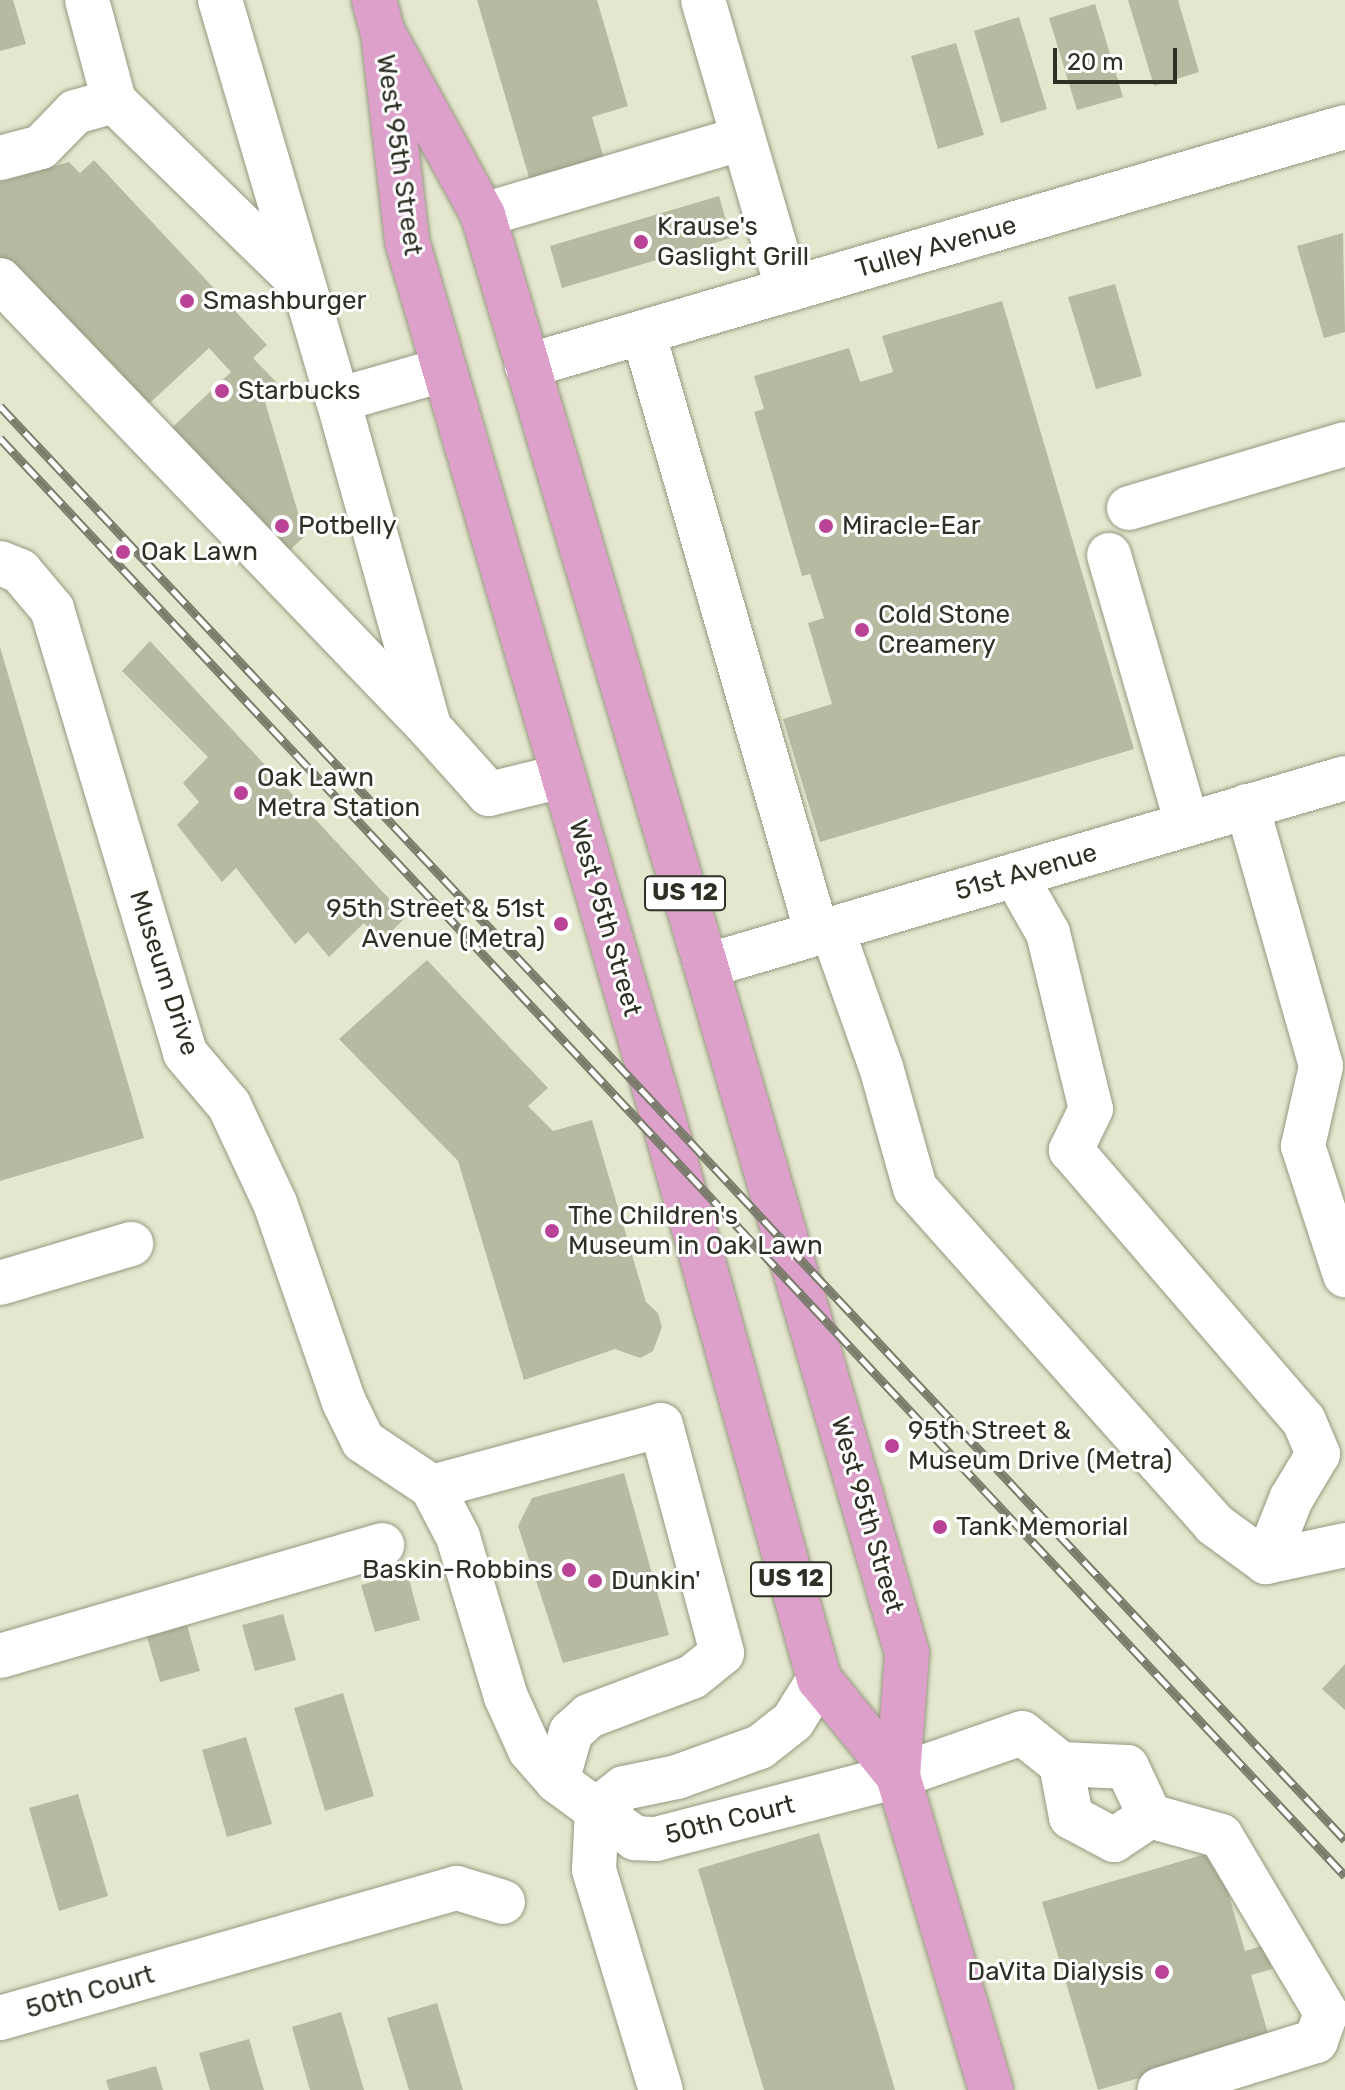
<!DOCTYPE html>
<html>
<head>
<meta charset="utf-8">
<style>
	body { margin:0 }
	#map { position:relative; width:1345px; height:2090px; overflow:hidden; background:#e4e7cd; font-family:Rubik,sans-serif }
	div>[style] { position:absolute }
	.building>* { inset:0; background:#b7baa1 }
	.roads { filter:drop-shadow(0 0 2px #969880) drop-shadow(0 0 2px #969880) }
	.minor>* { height:44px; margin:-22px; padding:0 22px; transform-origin:22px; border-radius:22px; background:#fff }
	.major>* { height:44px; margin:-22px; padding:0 22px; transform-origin:22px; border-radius:22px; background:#dca0ca }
	.rail>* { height:9px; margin-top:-4.5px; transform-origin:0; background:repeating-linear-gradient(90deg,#fff 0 18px,#7a7c6b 0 36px); box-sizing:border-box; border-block:2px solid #7a7c6b }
	.dots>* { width:22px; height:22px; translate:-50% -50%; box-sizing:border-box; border:4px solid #fff; border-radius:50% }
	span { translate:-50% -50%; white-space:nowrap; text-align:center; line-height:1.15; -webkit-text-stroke:6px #fff; paint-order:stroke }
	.shield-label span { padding:2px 6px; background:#fff; border:2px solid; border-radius:6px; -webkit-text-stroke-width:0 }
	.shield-label { font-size:24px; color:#2e2f25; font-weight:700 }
	.street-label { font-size:26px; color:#2e2f25 }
	.poi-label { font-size:26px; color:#2e2f25 }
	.left { translate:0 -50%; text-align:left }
	.right { translate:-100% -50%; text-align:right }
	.scale { position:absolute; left:1053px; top:48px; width:124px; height:36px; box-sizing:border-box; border:4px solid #2e2f25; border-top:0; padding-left:10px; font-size:24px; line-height:28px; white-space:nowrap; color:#2e2f25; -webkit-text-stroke:6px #fff; paint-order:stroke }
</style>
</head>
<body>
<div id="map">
	<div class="building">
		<div style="clip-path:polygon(0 0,13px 0,26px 44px,0 51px)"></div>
		<div style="clip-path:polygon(477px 0,597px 0,628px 106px,592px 117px,605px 162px,531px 184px)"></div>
		<div style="clip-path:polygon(1128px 0,1178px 0,1199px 72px,1154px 86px)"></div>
		<div style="clip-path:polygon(1095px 4px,1123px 97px,1077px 110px,1049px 18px)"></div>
		<div style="clip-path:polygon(1019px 17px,1047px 109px,1001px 123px,974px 31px)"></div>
		<div style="clip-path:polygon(956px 43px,984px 135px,938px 149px,911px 56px)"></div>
		<div style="clip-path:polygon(94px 160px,267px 345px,253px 358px,281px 387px,265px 402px,305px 536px,277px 562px,161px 438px,231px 372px,209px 348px,137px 415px,0 268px,0 182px,69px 162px,80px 173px)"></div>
		<div style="clip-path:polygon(719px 196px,731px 238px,562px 288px,550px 246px)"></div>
		<div style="clip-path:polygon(1343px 233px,1345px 332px,1324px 338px,1297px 246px)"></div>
		<div style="clip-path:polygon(1115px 284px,1142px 376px,1096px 389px,1068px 297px)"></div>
		<div style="clip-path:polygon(1002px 301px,1134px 749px,820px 842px,783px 719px,832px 704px,808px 623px,824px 618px,810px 574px,802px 576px,754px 412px,764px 409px,754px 376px,849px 348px,860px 382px,893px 372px,882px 336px)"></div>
		<div style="clip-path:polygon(150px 641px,406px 917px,381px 942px,364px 923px,329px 957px,308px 932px,295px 944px,236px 868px,222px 882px,177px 825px,199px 802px,183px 783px,208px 757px,122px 671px)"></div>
		<div style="clip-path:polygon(0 647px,144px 1138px,0 1181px)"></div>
		<div style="clip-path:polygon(427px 960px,548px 1088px,528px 1106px,553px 1131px,592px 1120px,646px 1302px,658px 1313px,662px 1327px,653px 1351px,640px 1358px,615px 1349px,524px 1380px,458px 1161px,339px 1039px)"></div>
		<div style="clip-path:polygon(624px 1473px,669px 1635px,563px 1663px,518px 1526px,532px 1498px)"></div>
		<div style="clip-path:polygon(407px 1572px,420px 1620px,375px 1632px,361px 1585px)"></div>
		<div style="clip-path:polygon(283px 1614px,296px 1660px,255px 1671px,242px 1625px)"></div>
		<div style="clip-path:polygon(187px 1625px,200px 1671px,160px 1682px,147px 1637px)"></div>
		<div style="clip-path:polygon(1345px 1664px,1345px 1710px,1322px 1689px)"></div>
		<div style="clip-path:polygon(343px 1693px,374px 1796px,325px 1811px,294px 1708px)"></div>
		<div style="clip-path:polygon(246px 1737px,272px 1824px,227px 1837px,202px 1750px)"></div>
		<div style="clip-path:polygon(78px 1794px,108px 1896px,59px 1911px,29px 1808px)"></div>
		<div style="clip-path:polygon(819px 1833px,895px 2090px,764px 2090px,698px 1869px)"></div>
		<div style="clip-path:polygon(1216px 1851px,1245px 1951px,1265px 1945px,1272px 1969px,1251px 1975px,1270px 2040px,1098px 2090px,1042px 1902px)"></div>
		<div style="clip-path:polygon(437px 2003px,463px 2090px,409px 2090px,387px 2018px)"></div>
		<div style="clip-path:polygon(341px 2012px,364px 2090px,310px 2090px,292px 2027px)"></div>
		<div style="clip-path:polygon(249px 2039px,264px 2090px,210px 2090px,199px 2053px)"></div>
		<div style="clip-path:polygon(156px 2066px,163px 2090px,109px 2090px,106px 2080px)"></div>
	</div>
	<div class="roads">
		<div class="minor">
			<div style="left:87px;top:0;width:105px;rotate:75deg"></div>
			<div style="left:114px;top:101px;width:262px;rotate:44.2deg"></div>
			<div style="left:220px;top:0;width:417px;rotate:73.6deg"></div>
			<div style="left:338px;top:400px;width:108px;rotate:-16.1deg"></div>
			<div style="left:703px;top:0;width:302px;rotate:73.7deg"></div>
			<div style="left:0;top:158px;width:42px;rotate:-15deg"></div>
			<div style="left:41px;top:147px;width:49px;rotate:-45.8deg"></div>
			<div style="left:75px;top:112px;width:41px;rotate:-15.8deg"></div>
			<div style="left:483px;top:215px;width:271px;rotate:-16.5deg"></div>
			<div style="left:0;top:280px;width:620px;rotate:46.18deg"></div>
			<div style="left:643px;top:332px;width:626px;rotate:73.85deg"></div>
			<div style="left:527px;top:366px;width:852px;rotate:-16.29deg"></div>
			<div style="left:338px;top:400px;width:339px;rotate:74.4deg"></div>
			<div style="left:429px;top:727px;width:90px;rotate:48.2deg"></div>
			<div style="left:489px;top:794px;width:76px;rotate:-13.7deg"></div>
			<div style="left:1129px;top:508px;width:225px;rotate:-16.5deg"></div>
			<div style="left:1109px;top:555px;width:280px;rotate:73.8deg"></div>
			<div style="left:0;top:563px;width:22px;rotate:22deg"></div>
			<div style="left:20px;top:571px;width:50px;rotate:49.9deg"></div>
			<div style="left:52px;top:609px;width:463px;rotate:73.3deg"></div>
			<div style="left:185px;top:1053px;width:68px;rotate:49.8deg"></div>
			<div style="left:229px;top:1105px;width:108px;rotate:64.9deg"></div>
			<div style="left:275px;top:1203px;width:211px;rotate:70.9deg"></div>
			<div style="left:344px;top:1402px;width:43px;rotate:64deg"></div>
			<div style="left:363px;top:1441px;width:83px;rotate:33.7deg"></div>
			<div style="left:1247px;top:806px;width:270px;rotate:74.1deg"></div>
			<div style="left:1321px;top:1066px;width:82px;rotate:102.7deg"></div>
			<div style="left:1303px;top:1146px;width:136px;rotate:72deg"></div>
			<div style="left:1015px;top:875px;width:67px;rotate:60.4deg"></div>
			<div style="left:1048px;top:933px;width:181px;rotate:76.3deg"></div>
			<div style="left:1091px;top:1109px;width:46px;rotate:116deg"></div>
			<div style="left:1071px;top:1150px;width:357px;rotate:49.3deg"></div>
			<div style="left:1304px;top:1421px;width:36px;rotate:67deg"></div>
			<div style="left:1318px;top:1454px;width:52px;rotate:121deg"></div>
			<div style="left:1291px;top:1499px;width:68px;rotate:111.6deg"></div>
			<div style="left:832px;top:929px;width:146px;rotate:70.5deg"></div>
			<div style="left:881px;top:1067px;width:126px;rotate:74.3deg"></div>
			<div style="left:915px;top:1188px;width:450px;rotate:48.3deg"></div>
			<div style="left:1214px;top:1524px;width:64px;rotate:36.2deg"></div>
			<div style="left:706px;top:966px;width:666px;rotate:-16.39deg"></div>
			<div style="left:0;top:1283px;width:137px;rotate:-16.6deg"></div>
			<div style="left:432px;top:1487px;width:56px;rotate:62.5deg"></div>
			<div style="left:458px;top:1537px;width:167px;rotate:73.3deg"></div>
			<div style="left:506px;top:1697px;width:58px;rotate:65.6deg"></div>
			<div style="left:530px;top:1750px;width:41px;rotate:48.9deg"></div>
			<div style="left:557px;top:1781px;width:97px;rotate:36.2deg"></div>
			<div style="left:635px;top:1838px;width:21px;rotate:3deg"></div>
			<div style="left:656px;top:1839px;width:250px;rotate:-14.6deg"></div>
			<div style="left:898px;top:1776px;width:131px;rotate:-19.1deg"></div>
			<div style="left:1022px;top:1733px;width:50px;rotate:38.5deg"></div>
			<div style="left:1061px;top:1764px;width:66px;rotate:2.6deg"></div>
			<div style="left:1127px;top:1767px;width:54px;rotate:64.9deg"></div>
			<div style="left:1150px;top:1816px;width:74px;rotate:15.7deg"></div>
			<div style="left:1221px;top:1836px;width:206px;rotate:59.3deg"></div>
			<div style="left:1326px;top:2013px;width:30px;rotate:110deg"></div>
			<div style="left:1316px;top:2041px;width:164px;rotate:162.7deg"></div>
			<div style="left:432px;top:1487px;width:237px;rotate:-15.1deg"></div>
			<div style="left:661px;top:1425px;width:236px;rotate:75deg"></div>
			<div style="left:722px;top:1653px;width:38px;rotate:141deg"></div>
			<div style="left:692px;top:1677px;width:110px;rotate:159.3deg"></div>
			<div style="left:589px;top:1716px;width:24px;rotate:138deg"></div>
			<div style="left:571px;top:1732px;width:51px;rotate:105.9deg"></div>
			<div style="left:1266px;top:1562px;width:81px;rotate:-12.1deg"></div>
			<div style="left:0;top:1656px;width:398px;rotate:-16.2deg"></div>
			<div style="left:1061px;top:1764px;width:54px;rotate:79.3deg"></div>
			<div style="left:1071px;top:1817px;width:49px;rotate:28.1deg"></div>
			<div style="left:1114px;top:1840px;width:43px;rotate:-33.7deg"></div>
			<div style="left:597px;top:1809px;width:61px;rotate:92.8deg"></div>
			<div style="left:594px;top:1870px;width:230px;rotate:73.1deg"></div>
			<div style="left:597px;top:1809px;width:34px;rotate:-38deg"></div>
			<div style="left:624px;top:1788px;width:54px;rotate:-11.7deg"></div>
			<div style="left:677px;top:1777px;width:88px;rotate:-19.9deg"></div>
			<div style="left:760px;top:1747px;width:42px;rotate:-38.2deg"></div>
			<div style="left:793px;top:1721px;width:49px;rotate:-58.2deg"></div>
			<div style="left:0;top:2018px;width:475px;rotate:-15.9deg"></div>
			<div style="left:457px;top:1888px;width:48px;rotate:16.9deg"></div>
		</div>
		<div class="major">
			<div style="left:374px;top:0;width:34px;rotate:75deg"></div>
			<div style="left:383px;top:33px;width:209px;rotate:83.4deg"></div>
			<div style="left:407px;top:241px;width:905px;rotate:73.71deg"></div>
			<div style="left:661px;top:1110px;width:591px;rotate:74.48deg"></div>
			<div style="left:819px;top:1679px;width:125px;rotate:50.8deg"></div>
			<div style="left:383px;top:33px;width:208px;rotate:61.2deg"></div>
			<div style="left:483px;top:215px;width:783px;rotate:73.46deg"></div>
			<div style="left:706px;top:966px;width:716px;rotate:73.69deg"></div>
			<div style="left:907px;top:1653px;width:123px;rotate:94.2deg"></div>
			<div style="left:898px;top:1776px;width:327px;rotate:73.5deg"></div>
		</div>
	</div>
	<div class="rail">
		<div style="left:0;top:406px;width:1966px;rotate:46.83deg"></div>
		<div style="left:0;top:438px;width:1969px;rotate:46.91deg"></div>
	</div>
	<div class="dots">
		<div style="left:641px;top:242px;background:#ba4398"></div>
		<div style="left:187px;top:301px;background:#ba4398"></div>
		<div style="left:222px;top:391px;background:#ba4398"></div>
		<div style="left:282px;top:526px;background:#ba4398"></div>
		<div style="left:826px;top:526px;background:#ba4398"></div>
		<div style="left:123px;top:552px;background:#ba4398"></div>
		<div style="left:862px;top:630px;background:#ba4398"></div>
		<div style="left:241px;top:793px;background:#ba4398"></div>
		<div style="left:561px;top:924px;background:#ba4398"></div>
		<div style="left:552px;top:1231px;background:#ba4398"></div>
		<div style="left:892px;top:1446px;background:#ba4398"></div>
		<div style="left:940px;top:1527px;background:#ba4398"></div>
		<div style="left:569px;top:1570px;background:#ba4398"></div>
		<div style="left:595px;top:1581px;background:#ba4398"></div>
		<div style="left:1162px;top:1972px;background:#ba4398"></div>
	</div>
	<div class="shield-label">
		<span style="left:685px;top:893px">US 12</span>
		<span style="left:791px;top:1579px">US 12</span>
	</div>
	<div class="street-label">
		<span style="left:399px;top:155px;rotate:82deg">West 95th Street</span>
		<span style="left:936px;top:247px;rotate:-16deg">Tulley Avenue</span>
		<span style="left:1026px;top:872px;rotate:-16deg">51st Avenue</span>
		<span style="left:605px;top:918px;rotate:74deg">West 95th Street</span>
		<span style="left:164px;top:973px;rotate:72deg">Museum Drive</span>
		<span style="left:867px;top:1515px;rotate:74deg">West 95th Street</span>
		<span style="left:730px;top:1820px;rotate:-14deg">50th Court</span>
		<span style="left:90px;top:1992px;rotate:-16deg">50th Court</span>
	</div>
	<div class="poi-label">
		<span class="left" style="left:657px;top:242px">Krause's<br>Gaslight Grill</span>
		<span class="left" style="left:203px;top:301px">Smashburger</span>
		<span class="left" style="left:238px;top:391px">Starbucks</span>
		<span class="left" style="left:298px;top:526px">Potbelly</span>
		<span class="left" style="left:842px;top:526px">Miracle-Ear</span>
		<span class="left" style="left:141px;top:552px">Oak Lawn</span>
		<span class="left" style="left:878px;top:630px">Cold Stone<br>Creamery</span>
		<span class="left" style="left:257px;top:793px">Oak Lawn<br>Metra Station</span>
		<span class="right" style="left:545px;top:924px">95th Street &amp; 51st<br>Avenue (Metra)</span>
		<span class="left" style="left:568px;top:1231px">The Children's<br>Museum in Oak Lawn</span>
		<span class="left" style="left:908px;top:1446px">95th Street &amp;<br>Museum Drive (Metra)</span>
		<span class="left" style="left:956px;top:1527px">Tank Memorial</span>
		<span class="right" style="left:553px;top:1570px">Baskin-Robbins</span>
		<span class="left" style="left:611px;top:1581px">Dunkin'</span>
		<span class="right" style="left:1144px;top:1972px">DaVita Dialysis</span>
	</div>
	<div class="scale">20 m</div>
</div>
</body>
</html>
